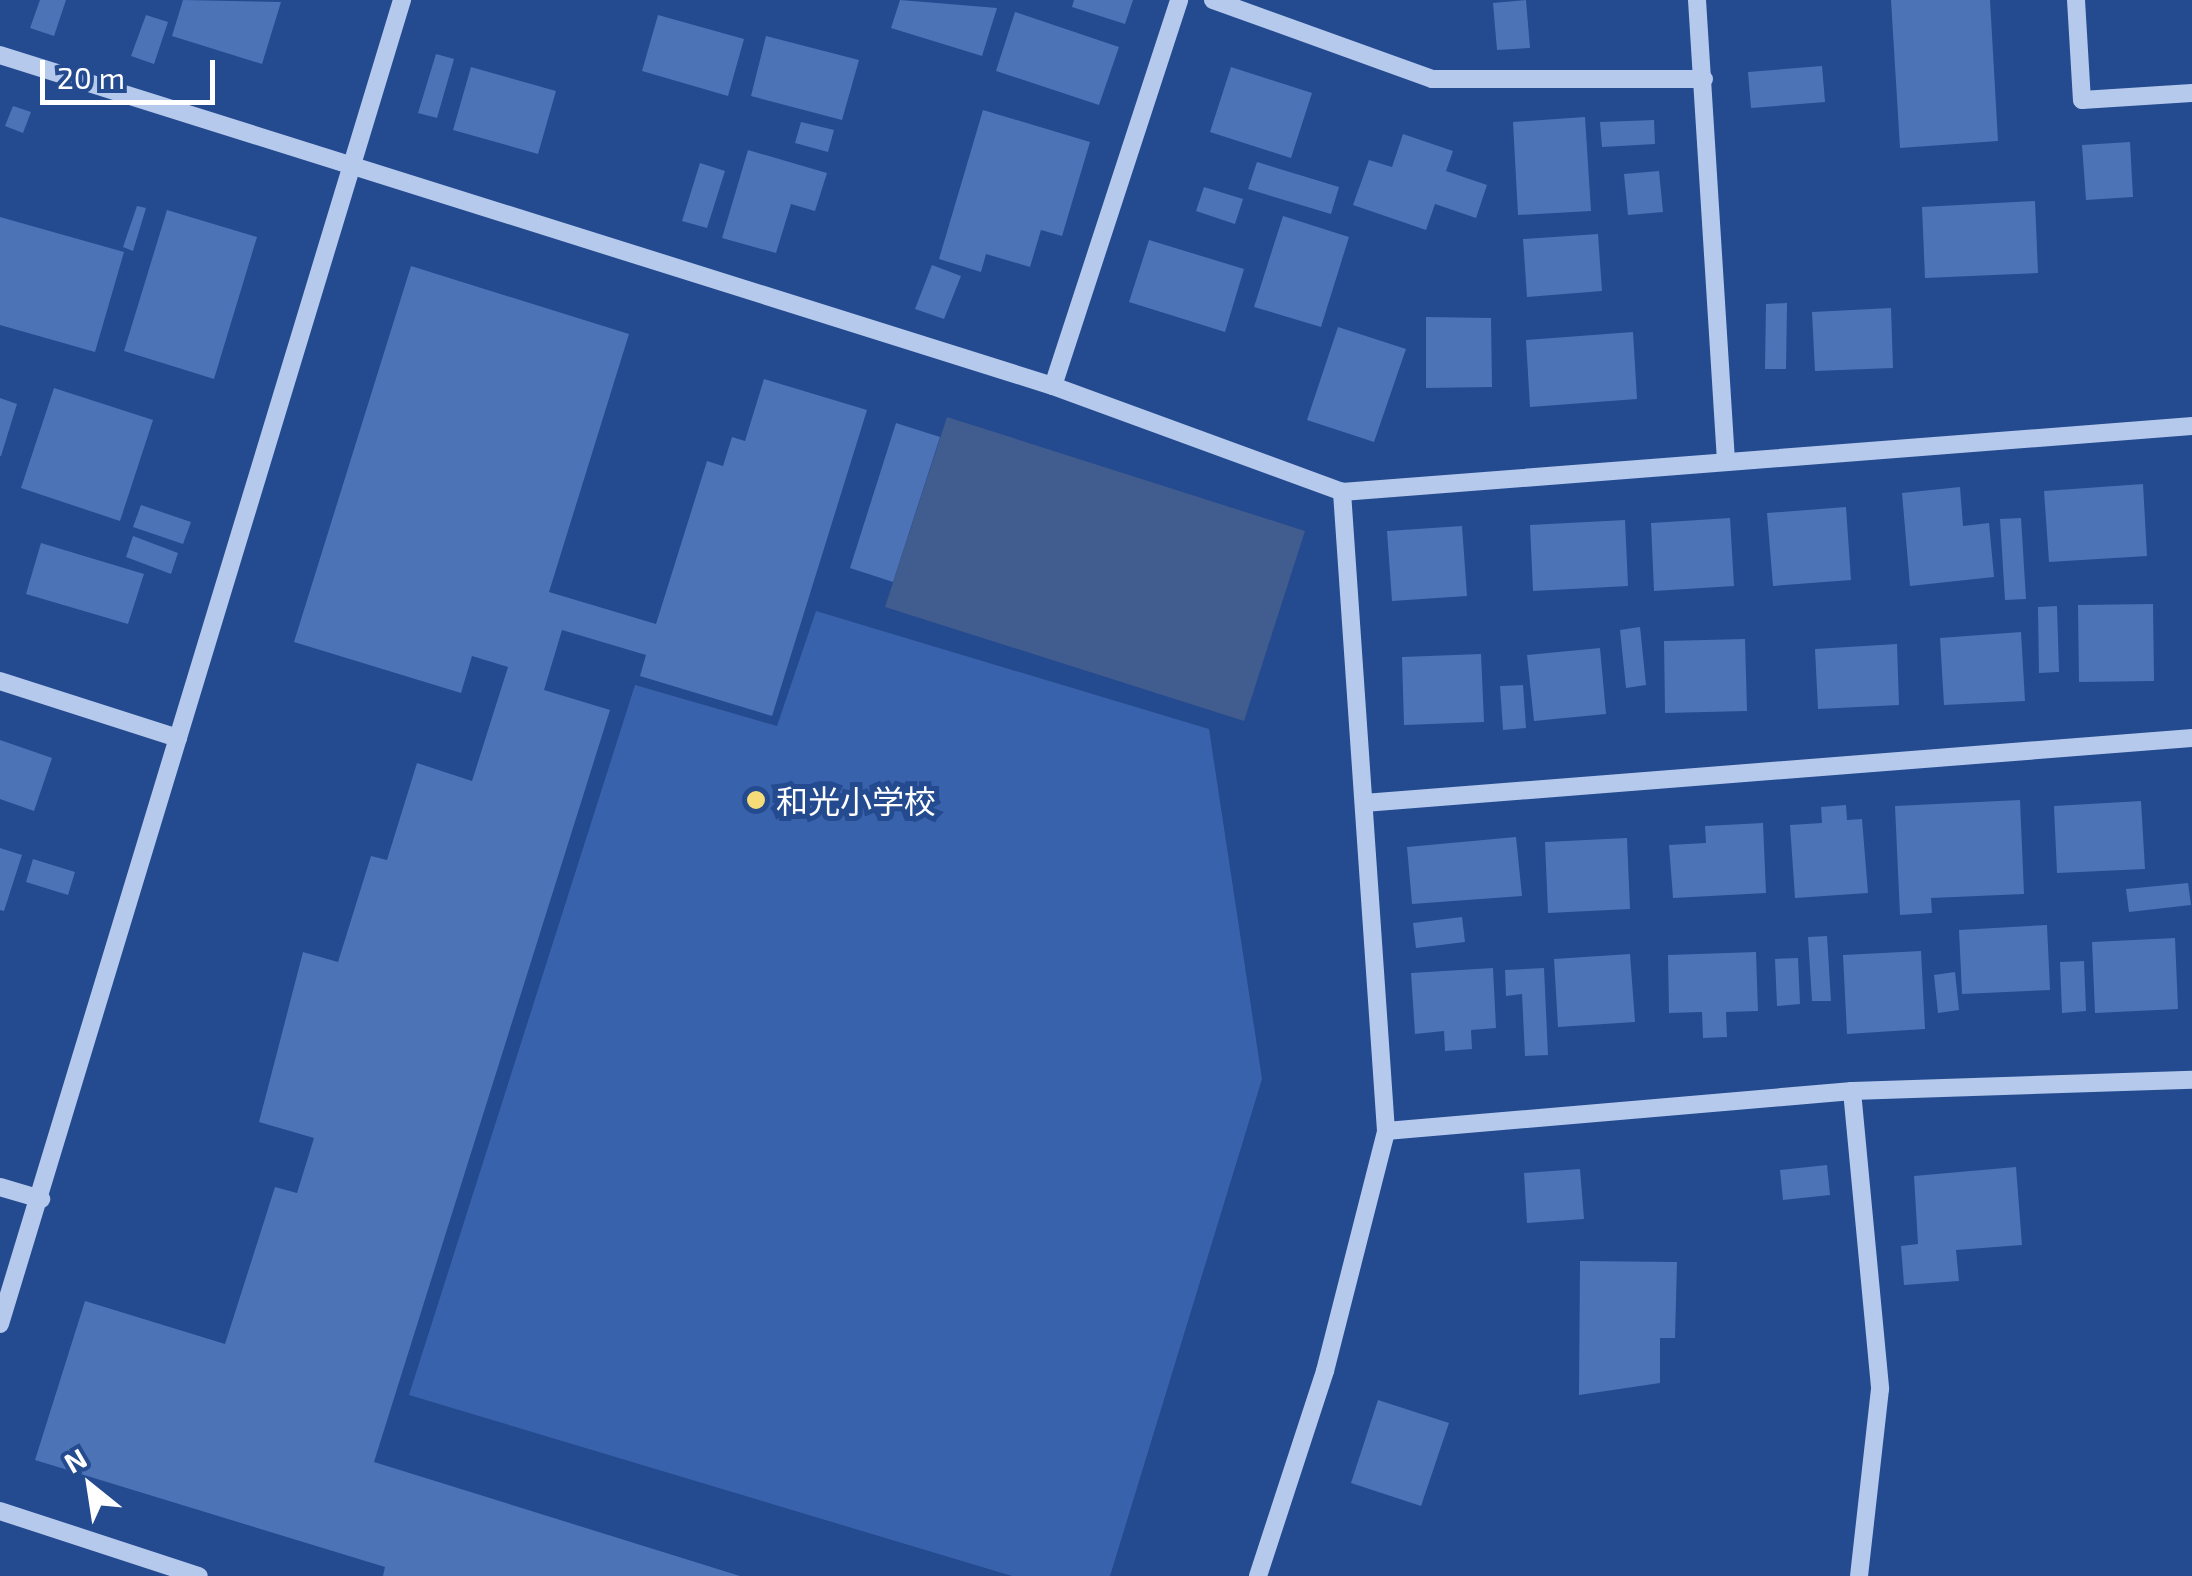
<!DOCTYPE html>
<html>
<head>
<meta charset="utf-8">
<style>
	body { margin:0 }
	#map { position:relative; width:2192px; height:1576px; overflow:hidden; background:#244a8f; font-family:"Exo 2","Noto Sans JP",sans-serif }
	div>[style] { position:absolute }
	.green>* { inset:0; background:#3863ac }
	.water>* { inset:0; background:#415c8e }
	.building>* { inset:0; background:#4c73b6 }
	.minor>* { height:18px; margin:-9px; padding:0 9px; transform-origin:9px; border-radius:9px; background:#b5c9ec }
	.dots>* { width:28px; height:28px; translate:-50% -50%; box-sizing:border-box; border:5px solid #244a8f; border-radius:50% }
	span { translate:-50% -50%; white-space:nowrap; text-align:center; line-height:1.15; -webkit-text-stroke:10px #244a8f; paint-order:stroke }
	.poi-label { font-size:32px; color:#fff }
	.left { translate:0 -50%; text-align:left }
	.north { position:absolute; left:40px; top:1436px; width:100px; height:100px; -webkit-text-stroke:8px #244a8f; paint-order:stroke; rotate:330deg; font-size:28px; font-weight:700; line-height:40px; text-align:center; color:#fff }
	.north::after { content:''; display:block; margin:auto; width:35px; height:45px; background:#fff; clip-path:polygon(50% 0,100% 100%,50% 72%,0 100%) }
	.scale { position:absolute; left:40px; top:60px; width:175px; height:45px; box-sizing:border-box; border:5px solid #fff; border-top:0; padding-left:12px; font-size:30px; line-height:35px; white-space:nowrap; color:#fff; -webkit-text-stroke:8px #244a8f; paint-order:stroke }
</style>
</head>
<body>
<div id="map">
	<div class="green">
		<div style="clip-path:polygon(816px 611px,1209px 729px,1262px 1079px,1110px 1576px,1012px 1576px,409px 1395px,635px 685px,777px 726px)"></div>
	</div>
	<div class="water">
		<div style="clip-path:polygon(947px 417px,1305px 531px,1244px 721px,885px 607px)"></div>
	</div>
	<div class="building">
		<div style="clip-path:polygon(40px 0,66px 0,54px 36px,30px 28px)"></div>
		<div style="clip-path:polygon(183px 0,281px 2px,262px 64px,172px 36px)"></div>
		<div style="clip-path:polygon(900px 0,997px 8px,982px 56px,891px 28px)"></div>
		<div style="clip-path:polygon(1074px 0,1133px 0,1125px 24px,1072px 7px)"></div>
		<div style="clip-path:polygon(1526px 0,1530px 48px,1497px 50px,1493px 3px)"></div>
		<div style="clip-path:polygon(1891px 0,1990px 0,1998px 141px,1900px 148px)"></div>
		<div style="clip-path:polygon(1015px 12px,1119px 47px,1099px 105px,996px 71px)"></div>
		<div style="clip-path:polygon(146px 15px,168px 22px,154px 64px,131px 56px)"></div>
		<div style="clip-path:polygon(658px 15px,744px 39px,728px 96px,642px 71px)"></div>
		<div style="clip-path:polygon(766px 36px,859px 60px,842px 120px,751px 96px)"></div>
		<div style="clip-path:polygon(436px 54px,454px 59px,437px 118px,418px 113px)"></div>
		<div style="clip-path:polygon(1822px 66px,1825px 102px,1751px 108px,1748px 72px)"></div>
		<div style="clip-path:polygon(471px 67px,556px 91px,538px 154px,453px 130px)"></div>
		<div style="clip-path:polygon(1231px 67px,1312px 93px,1291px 158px,1210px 132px)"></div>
		<div style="clip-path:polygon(13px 106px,31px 112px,23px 133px,5px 126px)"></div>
		<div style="clip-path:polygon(983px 110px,1090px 142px,1062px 236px,1041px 230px,1030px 267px,986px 254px,981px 272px,939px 259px)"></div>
		<div style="clip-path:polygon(1585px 117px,1591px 211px,1518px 215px,1513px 122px)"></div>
		<div style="clip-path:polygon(1654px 120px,1655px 144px,1602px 147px,1600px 122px)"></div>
		<div style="clip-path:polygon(801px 122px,834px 130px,828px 152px,795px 143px)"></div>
		<div style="clip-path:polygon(1403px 134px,1453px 151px,1446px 171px,1487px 185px,1476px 218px,1435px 204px,1426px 230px,1353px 205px,1369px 160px,1392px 167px)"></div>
		<div style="clip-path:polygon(2130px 142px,2133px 197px,2086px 200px,2082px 145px)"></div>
		<div style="clip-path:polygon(748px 150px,827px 173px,815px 211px,791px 204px,776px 253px,722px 238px)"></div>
		<div style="clip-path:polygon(1257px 162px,1339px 187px,1331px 214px,1248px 189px)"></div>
		<div style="clip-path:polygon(700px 163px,725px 171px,707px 228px,682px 221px)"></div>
		<div style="clip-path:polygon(1659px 171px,1663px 212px,1628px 215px,1624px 174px)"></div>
		<div style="clip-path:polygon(1204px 187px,1243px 199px,1235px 224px,1196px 211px)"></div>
		<div style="clip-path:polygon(2035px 201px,2038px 273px,1925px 278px,1922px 207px)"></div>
		<div style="clip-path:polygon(137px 206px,146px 208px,133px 251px,123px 247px)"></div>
		<div style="clip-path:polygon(167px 210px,257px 237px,214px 379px,124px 351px)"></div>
		<div style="clip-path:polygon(1283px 216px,1349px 237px,1321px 327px,1254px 307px)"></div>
		<div style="clip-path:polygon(0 217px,124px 252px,95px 352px,0 325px)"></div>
		<div style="clip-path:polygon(1598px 234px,1602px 291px,1527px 297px,1523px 239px)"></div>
		<div style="clip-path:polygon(1149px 240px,1244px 269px,1225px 332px,1129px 302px)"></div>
		<div style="clip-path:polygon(932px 265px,961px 276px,944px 319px,915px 309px)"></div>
		<div style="clip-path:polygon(411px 266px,629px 334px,549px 592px,656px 624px,707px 461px,723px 466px,732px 437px,745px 441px,764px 379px,867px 410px,772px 716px,640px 676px,646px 655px,562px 630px,544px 690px,610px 710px,374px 1462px,740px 1576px,383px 1576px,385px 1567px,35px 1460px,85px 1301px,225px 1344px,275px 1187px,297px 1193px,314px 1138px,259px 1122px,303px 952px,338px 962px,371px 856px,387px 860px,417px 763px,472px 781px,508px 667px,472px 656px,461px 693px,294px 642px)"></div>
		<div style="clip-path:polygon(1787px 303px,1786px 369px,1765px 369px,1766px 304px)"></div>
		<div style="clip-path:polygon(1891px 308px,1893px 368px,1815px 371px,1812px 312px)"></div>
		<div style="clip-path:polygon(1426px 317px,1491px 318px,1492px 387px,1426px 388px)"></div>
		<div style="clip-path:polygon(1338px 327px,1406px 349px,1374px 442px,1307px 420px)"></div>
		<div style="clip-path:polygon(1633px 332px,1637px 399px,1530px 407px,1526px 340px)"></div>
		<div style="clip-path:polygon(54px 388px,153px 420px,120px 521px,21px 488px)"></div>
		<div style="clip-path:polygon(0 398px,17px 404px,1px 456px,0 456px)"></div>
		<div style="clip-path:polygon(896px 423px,940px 437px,893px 582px,850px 568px)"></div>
		<div style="clip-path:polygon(2143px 484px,2147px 556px,2049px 562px,2044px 491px)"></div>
		<div style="clip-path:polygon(1960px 487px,1963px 526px,1989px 523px,1994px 577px,1910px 586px,1902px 493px)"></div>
		<div style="clip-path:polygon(141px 505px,191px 522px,183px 544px,133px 527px)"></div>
		<div style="clip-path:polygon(1846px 507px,1851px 580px,1773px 586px,1767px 513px)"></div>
		<div style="clip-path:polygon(1730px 518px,1734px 586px,1654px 591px,1651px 523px)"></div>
		<div style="clip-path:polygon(2021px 518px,2026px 599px,2005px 600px,2000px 519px)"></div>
		<div style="clip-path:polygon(1625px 520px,1628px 586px,1533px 591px,1530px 525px)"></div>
		<div style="clip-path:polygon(1462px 526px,1467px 596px,1392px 601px,1387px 531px)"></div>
		<div style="clip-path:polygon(133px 536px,178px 553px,171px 574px,126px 557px)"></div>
		<div style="clip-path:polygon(41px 543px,144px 574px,128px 624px,26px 594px)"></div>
		<div style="clip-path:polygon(2153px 604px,2154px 681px,2079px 682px,2078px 605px)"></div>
		<div style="clip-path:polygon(2057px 606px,2059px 672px,2039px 673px,2038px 607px)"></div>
		<div style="clip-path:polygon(1640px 627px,1646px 685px,1626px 688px,1620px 630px)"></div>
		<div style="clip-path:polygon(2021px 632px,2025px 701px,1944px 705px,1940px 638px)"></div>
		<div style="clip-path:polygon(1745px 639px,1747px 711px,1665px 713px,1664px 641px)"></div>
		<div style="clip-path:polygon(1897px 644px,1899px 705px,1818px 709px,1815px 649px)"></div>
		<div style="clip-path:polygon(1600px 648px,1606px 714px,1534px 721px,1527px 655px)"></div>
		<div style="clip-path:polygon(1481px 654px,1484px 722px,1404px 725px,1402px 657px)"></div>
		<div style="clip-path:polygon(1523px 685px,1526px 728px,1503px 730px,1500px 686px)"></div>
		<div style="clip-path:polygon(0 740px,52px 758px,34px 811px,0 799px)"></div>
		<div style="clip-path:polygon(2020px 800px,2024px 894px,1931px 898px,1932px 913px,1900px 915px,1895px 806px)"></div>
		<div style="clip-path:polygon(2141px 801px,2145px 869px,2057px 873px,2054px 806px)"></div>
		<div style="clip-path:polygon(1846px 805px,1847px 820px,1862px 819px,1868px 893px,1795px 898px,1790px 825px,1822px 823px,1821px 807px)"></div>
		<div style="clip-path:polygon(1763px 823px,1766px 893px,1673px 898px,1669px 845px,1706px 843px,1705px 826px)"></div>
		<div style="clip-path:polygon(1516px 837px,1522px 896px,1412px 904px,1407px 847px)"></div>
		<div style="clip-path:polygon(1627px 838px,1630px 909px,1548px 913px,1545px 842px)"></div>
		<div style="clip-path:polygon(0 848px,22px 855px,4px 911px,0 910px)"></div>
		<div style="clip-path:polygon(33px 859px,75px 872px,68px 895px,26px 882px)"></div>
		<div style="clip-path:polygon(2188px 883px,2191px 905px,2129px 912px,2126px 889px)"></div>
		<div style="clip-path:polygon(1462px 917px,1465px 942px,1416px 948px,1413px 923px)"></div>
		<div style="clip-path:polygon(2047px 925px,2050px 990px,1962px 994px,1959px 930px)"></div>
		<div style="clip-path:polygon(1827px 936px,1831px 1001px,1812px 1001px,1808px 937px)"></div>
		<div style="clip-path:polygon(2175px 938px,2178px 1009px,2095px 1013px,2092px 942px)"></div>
		<div style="clip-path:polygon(1921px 951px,1925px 1029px,1847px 1034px,1843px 955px)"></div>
		<div style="clip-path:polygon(1756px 952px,1758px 1011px,1726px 1012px,1727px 1037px,1703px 1038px,1702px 1012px,1669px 1013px,1668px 955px)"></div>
		<div style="clip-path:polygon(1630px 954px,1635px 1022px,1558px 1027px,1554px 959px)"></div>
		<div style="clip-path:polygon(1798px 958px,1800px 1004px,1777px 1006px,1775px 959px)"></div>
		<div style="clip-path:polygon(2084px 961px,2086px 1011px,2062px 1013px,2060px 962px)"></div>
		<div style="clip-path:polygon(1493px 968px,1496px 1028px,1471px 1030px,1472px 1049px,1445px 1051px,1444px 1031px,1415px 1034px,1411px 973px)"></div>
		<div style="clip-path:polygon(1544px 968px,1548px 1055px,1525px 1056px,1522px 994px,1506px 996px,1505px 970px)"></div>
		<div style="clip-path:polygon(1955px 972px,1959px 1010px,1938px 1013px,1934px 975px)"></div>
		<div style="clip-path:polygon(1827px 1165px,1830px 1195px,1783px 1200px,1780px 1170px)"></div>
		<div style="clip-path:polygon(2016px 1167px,2022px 1245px,1956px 1250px,1959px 1281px,1904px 1285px,1901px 1246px,1918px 1244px,1914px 1176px)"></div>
		<div style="clip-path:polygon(1580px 1169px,1584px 1219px,1527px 1223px,1524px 1173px)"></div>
		<div style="clip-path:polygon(1580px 1261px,1677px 1262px,1675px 1338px,1660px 1338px,1660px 1383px,1579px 1395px)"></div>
		<div style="clip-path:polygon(1378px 1400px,1449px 1423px,1421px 1506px,1351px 1483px)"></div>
	</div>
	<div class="minor">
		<div style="left:1213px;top:0;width:233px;rotate:19.8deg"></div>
		<div style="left:1432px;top:79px;width:272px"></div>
		<div style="left:1697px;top:0;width:456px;rotate:86.4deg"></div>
		<div style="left:2076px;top:0;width:100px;rotate:86.6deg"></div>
		<div style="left:2082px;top:100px;width:110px;rotate:-3.6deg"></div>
		<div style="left:0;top:55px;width:1104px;rotate:17.45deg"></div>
		<div style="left:1053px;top:386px;width:308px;rotate:20.1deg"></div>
		<div style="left:1342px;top:492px;width:853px;rotate:-4.44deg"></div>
		<div style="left:1053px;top:386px;width:406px;rotate:-71.9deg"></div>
		<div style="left:0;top:681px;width:187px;rotate:17.8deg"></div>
		<div style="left:1364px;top:803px;width:831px;rotate:-4.49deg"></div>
		<div style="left:1852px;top:1091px;width:299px;rotate:84.6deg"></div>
		<div style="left:1880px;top:1389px;width:188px;rotate:96.4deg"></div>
		<div style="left:1386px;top:1131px;width:468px;rotate:-4.9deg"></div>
		<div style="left:1852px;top:1091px;width:340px;rotate:-1.9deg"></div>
		<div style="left:0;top:1187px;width:43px;rotate:16.3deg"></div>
		<div style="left:0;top:1324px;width:1384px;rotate:-73.11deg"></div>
		<div style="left:0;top:1511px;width:209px;rotate:18.1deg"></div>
		<div style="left:1258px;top:1576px;width:216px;rotate:-71.9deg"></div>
		<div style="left:1325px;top:1371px;width:248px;rotate:-75.7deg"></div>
		<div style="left:1386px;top:1131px;width:641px;rotate:-93.94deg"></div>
	</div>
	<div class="dots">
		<div style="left:756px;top:800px;background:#f6dc78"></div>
	</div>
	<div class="poi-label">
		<span class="left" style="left:776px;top:800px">和光小学校</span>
	</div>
	<div class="north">N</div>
	<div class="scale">20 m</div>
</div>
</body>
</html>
